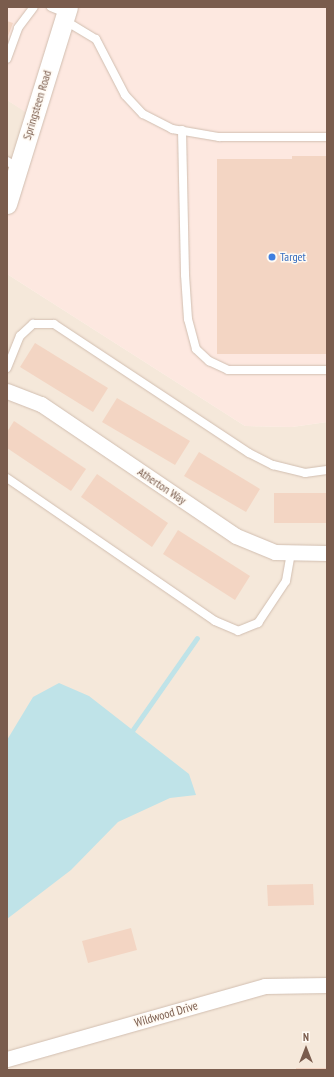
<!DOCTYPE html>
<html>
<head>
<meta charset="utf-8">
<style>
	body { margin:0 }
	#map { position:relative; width:334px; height:1077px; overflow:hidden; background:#fdf6ec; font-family:"PT Sans Narrow",sans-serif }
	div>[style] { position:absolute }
	.residential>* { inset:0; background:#f5e8da }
	.commercial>* { inset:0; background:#fde8e0 }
	.water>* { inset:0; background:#bfe3e8 }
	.stream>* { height:4.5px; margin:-2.25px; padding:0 2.25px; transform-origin:2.25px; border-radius:2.25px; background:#bfe3e8 }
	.building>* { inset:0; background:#f3d5c3 }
	.roads { filter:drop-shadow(0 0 1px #d1beb0) drop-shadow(0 0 1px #d1beb0) }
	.service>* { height:8px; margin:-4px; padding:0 4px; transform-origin:4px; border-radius:4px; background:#fff }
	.minor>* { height:15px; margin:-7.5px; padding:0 7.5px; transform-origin:7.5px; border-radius:7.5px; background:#fff }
	.tertiary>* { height:19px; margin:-9.5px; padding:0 9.5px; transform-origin:9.5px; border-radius:9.5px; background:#fff }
	.dots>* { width:11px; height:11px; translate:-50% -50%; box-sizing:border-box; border:2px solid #fffaf3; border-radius:50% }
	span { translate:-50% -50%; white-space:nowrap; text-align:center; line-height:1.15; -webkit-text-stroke:3px #fffaf3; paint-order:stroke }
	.street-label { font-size:12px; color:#7a5c4d }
	.shop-label { font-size:12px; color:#366cbe }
	.left { translate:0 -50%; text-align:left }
	.frame { position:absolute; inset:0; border:8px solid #7a5c4d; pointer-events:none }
	.north { position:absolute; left:286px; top:1029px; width:40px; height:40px; -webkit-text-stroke:3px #fffaf3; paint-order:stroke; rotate:0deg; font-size:11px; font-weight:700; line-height:16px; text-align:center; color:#7a5c4d }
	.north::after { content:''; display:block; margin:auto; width:14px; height:18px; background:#7a5c4d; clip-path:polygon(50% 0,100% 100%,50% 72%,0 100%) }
</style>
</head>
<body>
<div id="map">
	<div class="residential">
		<div style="clip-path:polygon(7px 100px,34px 117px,7px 204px)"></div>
		<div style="clip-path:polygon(7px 274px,245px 426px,292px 427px,327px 422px,327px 1070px,7px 1070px)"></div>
	</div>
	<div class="commercial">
		<div style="clip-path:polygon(7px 7px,327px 7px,327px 422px,292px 427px,245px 426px,7px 274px,7px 204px,33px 117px,7px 100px)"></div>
	</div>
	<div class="water">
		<div style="clip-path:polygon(59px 683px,89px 696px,189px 774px,196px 795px,170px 798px,118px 822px,71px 870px,7px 919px,7px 740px,33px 697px)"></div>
	</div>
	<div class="stream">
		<div style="left:132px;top:731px;width:113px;rotate:-55deg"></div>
	</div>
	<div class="building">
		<div style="clip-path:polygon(7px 21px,13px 23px,7px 39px)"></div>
		<div style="clip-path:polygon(292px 156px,327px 156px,327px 354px,217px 354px,217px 159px,292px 159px)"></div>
		<div style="clip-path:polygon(35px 343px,108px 388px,93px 412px,20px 367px)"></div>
		<div style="clip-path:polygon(117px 398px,190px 441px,175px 465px,102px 422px)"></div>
		<div style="clip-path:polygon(14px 421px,86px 469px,71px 491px,7px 448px,7px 432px)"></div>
		<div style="clip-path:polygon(199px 452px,260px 489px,246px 512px,184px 476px)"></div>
		<div style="clip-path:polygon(97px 474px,168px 523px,152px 547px,81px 497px)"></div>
		<div style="clip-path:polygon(274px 493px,327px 493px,327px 523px,274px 523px)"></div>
		<div style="clip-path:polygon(178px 530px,250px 576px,235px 600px,163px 554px)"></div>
		<div style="clip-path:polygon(313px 884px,314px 905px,268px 906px,267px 885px)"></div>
		<div style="clip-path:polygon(131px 928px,137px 950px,88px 963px,82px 941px)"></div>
		<div style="clip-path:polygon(296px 1068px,327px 1068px,327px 1070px,296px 1070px)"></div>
	</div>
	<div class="roads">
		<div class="service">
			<div style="left:51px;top:7px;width:16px;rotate:22deg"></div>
			<div style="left:64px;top:20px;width:37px;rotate:31deg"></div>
			<div style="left:96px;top:39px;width:63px;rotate:62.6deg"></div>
			<div style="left:125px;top:95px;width:26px;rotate:47deg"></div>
			<div style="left:143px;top:114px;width:33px;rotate:27deg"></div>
			<div style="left:172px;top:129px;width:48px;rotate:9.7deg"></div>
			<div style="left:219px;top:137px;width:108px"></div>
			<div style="left:7px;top:59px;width:33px;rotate:-70deg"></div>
			<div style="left:18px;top:28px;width:26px;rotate:-53deg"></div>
			<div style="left:182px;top:130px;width:145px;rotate:88.8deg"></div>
			<div style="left:185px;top:275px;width:44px;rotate:86.1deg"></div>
			<div style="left:188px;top:319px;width:31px;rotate:75deg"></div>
			<div style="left:196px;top:349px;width:18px;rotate:43deg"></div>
			<div style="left:209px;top:361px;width:21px;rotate:25deg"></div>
			<div style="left:228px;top:370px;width:99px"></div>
			<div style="left:7px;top:161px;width:13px;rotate:32deg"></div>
			<div style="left:7px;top:368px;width:35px;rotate:-68deg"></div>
			<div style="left:20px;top:336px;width:18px;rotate:-43deg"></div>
			<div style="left:33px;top:324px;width:21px"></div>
			<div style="left:54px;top:324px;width:234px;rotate:33.5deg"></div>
			<div style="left:249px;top:453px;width:27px;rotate:27deg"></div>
			<div style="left:273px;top:465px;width:33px;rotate:14deg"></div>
			<div style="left:305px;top:473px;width:22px;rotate:-8deg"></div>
			<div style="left:7px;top:478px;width:252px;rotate:34.5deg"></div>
			<div style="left:215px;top:621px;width:25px;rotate:23deg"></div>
			<div style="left:238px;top:631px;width:22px;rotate:-22deg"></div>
			<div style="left:258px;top:623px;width:50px;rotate:-56.3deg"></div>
			<div style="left:286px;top:581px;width:27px;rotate:-80deg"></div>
		</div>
		<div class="minor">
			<div style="left:7px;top:391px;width:36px;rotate:21deg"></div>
			<div style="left:41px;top:404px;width:235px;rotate:34.1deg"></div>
			<div style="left:236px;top:536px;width:42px;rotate:22.3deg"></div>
			<div style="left:275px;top:552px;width:52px;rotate:1.1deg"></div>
			<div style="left:7px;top:1059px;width:268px;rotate:-15.8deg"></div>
			<div style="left:265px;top:986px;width:62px;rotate:-0.9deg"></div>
		</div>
		<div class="tertiary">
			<div style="left:7px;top:204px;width:206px;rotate:-72.8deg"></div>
		</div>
	</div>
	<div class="dots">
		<div style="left:272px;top:257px;background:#3f7fe0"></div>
	</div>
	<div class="street-label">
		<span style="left:37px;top:105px;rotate:-73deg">Springsteen Road</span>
		<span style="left:162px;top:486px;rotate:34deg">Atherton Way</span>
		<span style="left:166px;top:1014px;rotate:-16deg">Wildwood Drive</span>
	</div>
	<div class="shop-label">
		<span class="left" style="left:280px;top:257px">Target</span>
	</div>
	<div class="frame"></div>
	<div class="north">N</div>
</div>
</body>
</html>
